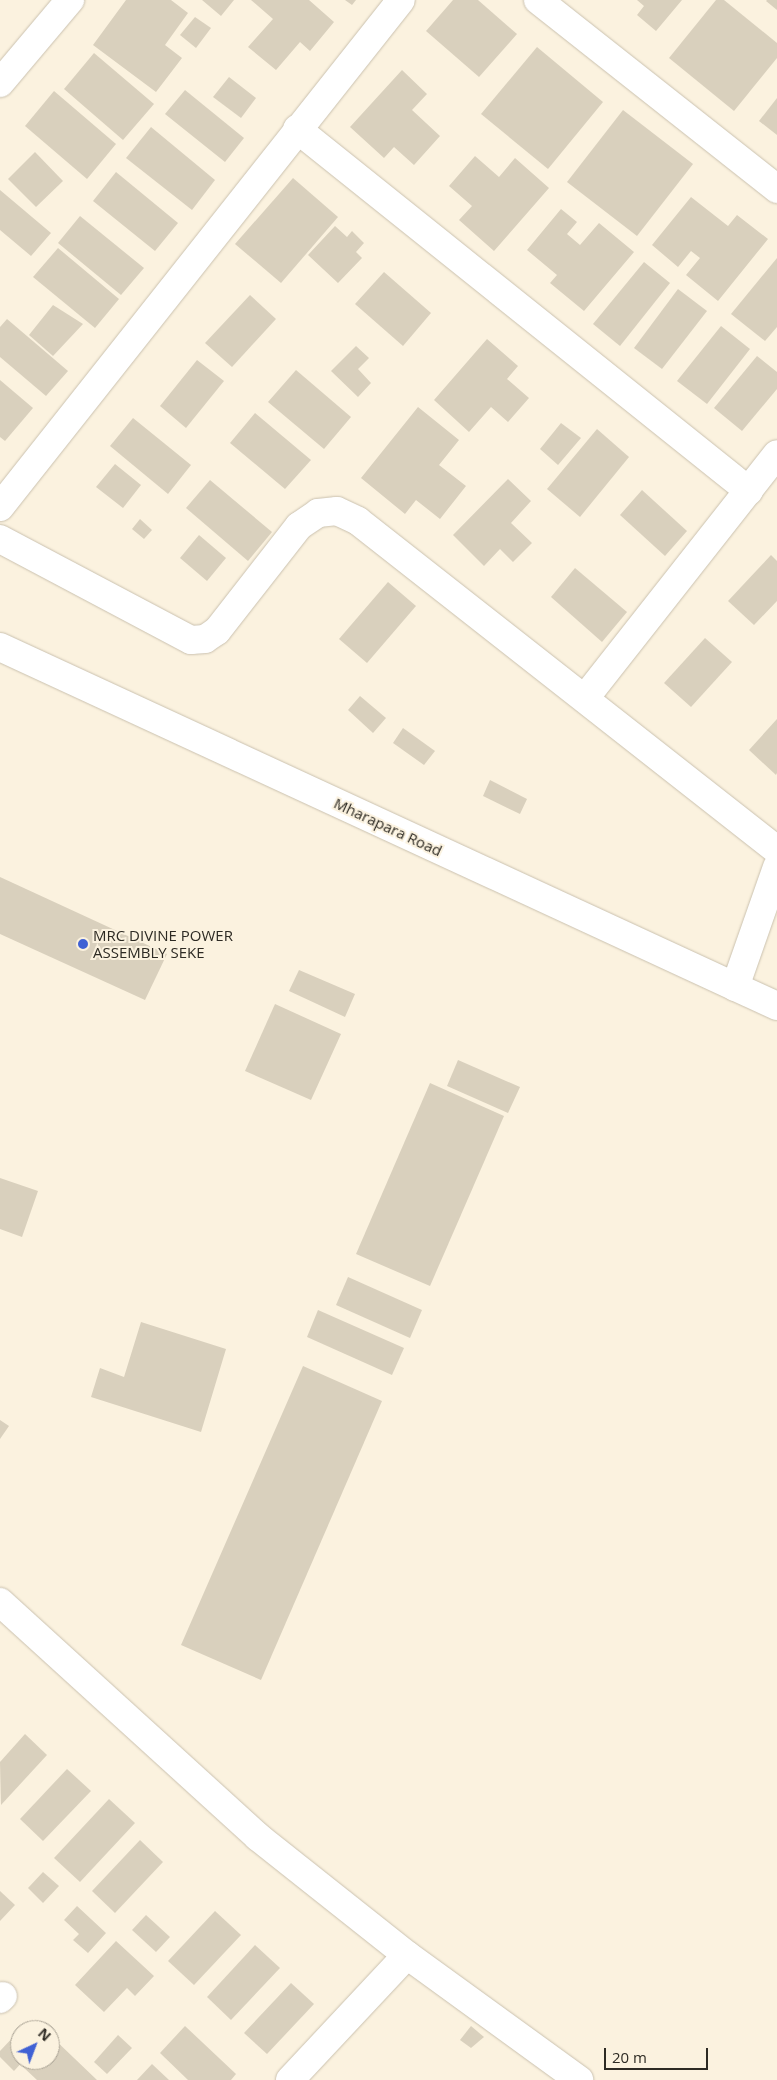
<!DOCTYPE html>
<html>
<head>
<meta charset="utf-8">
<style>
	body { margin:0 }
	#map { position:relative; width:777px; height:2080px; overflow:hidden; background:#fbf2df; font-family:"Open Sans",sans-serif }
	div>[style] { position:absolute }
	.building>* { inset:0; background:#d9d0bd }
	.roads { filter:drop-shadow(0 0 1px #cac1af) drop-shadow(0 0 1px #cac1af) }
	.minor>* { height:28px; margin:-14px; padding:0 14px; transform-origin:14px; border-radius:14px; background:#fff }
	.major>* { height:28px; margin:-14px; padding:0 14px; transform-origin:14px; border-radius:14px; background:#fff }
	.dots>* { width:14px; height:14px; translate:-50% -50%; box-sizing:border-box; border:2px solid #fbf2df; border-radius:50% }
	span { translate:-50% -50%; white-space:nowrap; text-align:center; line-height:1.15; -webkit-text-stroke:4px #fbf2df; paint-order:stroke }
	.street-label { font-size:15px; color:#2d2a23 }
	.poi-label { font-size:15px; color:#2d2a23 }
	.left { translate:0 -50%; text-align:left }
	.north { position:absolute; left:10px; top:2020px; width:50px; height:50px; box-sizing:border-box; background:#fbf2df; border:1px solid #a9a294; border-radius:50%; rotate:43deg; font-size:14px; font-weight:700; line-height:20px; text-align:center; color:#2d2a23 }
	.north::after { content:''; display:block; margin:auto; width:18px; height:22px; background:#4061d4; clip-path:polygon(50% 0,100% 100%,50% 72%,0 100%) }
	.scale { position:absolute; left:604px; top:2048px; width:104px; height:22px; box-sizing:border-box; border:2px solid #2d2a23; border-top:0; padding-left:6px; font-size:15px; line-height:18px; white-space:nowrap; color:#2d2a23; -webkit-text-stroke:4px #fbf2df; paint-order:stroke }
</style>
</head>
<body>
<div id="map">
	<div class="building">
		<div style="clip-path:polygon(126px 0,171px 0,188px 13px,165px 45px,182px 58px,156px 92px,93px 45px)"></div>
		<div style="clip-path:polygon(202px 0,234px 0,221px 16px)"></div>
		<div style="clip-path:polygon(251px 0,309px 0,334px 22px,310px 51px,300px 42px,276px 70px,248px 47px,273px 19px)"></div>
		<div style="clip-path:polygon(345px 0,356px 0,352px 5px)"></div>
		<div style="clip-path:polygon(453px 0,478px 0,517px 34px,479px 77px,426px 31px)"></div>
		<div style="clip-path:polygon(637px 0,682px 0,656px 31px,637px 15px,644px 6px)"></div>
		<div style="clip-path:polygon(716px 0,724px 0,777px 43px,777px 58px,734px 111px,669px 58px)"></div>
		<div style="clip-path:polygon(767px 0,777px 0,777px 10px,766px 1px)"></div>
		<div style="clip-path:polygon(195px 17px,211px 28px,196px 48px,180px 35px)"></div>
		<div style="clip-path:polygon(537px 47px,603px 102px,548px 169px,481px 114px)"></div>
		<div style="clip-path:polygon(94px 53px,154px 104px,123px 140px,64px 89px)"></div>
		<div style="clip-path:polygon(402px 70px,427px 94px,412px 110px,440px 136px,414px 165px,394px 147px,384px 158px,350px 127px)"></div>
		<div style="clip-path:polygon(229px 77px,256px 98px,241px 118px,213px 97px)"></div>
		<div style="clip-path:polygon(185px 90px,244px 138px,225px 162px,165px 114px)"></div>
		<div style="clip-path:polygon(54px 91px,116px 144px,87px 179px,25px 126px)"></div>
		<div style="clip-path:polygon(777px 98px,777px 135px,759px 121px)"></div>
		<div style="clip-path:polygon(623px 110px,693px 164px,637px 236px,567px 182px)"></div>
		<div style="clip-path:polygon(151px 127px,215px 180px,192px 210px,126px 158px)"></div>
		<div style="clip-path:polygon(35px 152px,63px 181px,36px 207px,8px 179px)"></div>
		<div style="clip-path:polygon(475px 156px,499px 177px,515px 158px,549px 188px,494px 251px,459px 220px,472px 206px,449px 186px)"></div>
		<div style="clip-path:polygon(116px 172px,178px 223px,155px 251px,93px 201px)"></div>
		<div style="clip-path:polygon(293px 178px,338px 217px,281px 283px,235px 244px)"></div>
		<div style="clip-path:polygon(0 190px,51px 233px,31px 256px,0 230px)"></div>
		<div style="clip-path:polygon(691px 197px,728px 226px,737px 215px,768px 239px,718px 301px,686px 275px,700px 258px,691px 251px,678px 267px,652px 245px)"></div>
		<div style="clip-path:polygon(561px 209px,577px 222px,567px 234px,580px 245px,599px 223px,634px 252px,584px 311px,550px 283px,557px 275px,527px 250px)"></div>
		<div style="clip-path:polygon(80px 216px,144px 268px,121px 295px,58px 243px)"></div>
		<div style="clip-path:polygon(335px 226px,347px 237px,352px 231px,364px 243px,356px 252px,362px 258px,338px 283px,308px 255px)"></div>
		<div style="clip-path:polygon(58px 248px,119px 299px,95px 328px,33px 277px)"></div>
		<div style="clip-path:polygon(777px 258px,777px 327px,765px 341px,731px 314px)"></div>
		<div style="clip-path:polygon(644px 262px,670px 283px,620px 346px,593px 324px)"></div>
		<div style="clip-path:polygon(384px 272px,431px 313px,403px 346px,355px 304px)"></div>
		<div style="clip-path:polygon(678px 289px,707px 311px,662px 369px,634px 348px)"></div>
		<div style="clip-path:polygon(250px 295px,276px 319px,232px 367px,205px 343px)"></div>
		<div style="clip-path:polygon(53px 305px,83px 324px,53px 356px,29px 335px)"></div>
		<div style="clip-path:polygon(7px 319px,68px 371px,46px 396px,0 357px,0 327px)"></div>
		<div style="clip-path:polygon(721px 326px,750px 349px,707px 404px,677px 381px)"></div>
		<div style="clip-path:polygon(487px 339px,518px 366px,507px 379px,529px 398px,508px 422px,491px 407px,469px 432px,434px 400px)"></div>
		<div style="clip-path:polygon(356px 346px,369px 358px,358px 369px,371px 383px,358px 397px,331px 371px)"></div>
		<div style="clip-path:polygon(757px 356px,777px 372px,777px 389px,742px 431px,714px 408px)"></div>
		<div style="clip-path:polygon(197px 360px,224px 381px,186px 428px,160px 406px)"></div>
		<div style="clip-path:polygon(296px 370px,351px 417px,324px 449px,268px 402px)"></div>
		<div style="clip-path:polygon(0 380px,33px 408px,5px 441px,0 437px)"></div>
		<div style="clip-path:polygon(418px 407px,459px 440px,439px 465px,466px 486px,440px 519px,416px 500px,405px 514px,361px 478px)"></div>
		<div style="clip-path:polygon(255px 413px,311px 460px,285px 489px,230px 443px)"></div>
		<div style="clip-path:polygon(133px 418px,191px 465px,168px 494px,110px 446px)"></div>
		<div style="clip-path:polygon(561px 423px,581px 438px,558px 465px,540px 449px)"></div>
		<div style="clip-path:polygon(597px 429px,629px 457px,580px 517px,547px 489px)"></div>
		<div style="clip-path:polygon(115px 464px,141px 485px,123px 508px,96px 487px)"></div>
		<div style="clip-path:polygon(508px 479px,531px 501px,511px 523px,532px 543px,513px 562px,500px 549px,484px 566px,453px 535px)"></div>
		<div style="clip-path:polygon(210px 480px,272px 532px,248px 561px,186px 508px)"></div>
		<div style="clip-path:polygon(642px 490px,687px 531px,665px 556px,620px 515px)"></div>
		<div style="clip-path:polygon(140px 519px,152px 530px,144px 539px,132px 529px)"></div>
		<div style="clip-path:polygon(199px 535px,226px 558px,207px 581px,180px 558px)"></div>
		<div style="clip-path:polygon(771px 555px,777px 561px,777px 601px,754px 625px,728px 601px)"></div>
		<div style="clip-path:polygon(575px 568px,627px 612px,602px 642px,551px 597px)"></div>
		<div style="clip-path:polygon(388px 582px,416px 606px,367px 663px,339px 639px)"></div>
		<div style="clip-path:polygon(705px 638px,732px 662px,691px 707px,664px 683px)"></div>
		<div style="clip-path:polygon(360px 696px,386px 718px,373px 733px,348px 710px)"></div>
		<div style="clip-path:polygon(777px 719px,777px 773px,776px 775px,749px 750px)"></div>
		<div style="clip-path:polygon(403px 728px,435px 751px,424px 765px,393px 743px)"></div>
		<div style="clip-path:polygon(490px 780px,527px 799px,520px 814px,483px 796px)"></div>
		<div style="clip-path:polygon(0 877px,167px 954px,145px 1000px,0 934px)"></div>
		<div style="clip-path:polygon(299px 970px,355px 994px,345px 1017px,289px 991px)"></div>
		<div style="clip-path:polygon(275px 1004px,341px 1034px,311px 1100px,245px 1071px)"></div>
		<div style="clip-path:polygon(458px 1060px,520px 1087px,508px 1113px,447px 1086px)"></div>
		<div style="clip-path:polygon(430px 1083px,504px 1116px,430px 1286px,356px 1254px)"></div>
		<div style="clip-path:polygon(0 1178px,38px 1191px,22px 1237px,0 1229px)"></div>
		<div style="clip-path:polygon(348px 1277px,422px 1310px,410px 1338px,336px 1305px)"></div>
		<div style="clip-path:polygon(318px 1310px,404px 1348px,392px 1375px,307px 1337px)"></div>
		<div style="clip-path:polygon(141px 1322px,226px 1349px,201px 1432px,91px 1397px,100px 1368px,124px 1377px)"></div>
		<div style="clip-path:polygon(303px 1366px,382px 1401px,261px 1680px,181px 1645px)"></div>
		<div style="clip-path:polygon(0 1420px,9px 1426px,0 1439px)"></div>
		<div style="clip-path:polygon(25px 1734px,47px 1755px,1px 1805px,0 1762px)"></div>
		<div style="clip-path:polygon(67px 1769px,91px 1791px,43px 1841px,20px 1819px)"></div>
		<div style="clip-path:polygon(109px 1799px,135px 1823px,80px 1882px,54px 1858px)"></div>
		<div style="clip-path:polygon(140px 1840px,163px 1862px,115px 1913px,92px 1891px)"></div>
		<div style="clip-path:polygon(43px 1872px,59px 1886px,43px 1903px,28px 1888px)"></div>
		<div style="clip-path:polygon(0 1891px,15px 1905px,0 1921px)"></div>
		<div style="clip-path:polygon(77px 1906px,106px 1933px,88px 1953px,73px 1940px,79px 1934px,64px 1920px)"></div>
		<div style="clip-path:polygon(215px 1911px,241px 1935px,194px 1985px,168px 1961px)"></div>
		<div style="clip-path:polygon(146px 1915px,170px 1937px,156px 1952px,132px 1930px)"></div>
		<div style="clip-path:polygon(116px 1941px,154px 1976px,135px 1996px,127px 1988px,104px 2012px,75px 1985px)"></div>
		<div style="clip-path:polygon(255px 1945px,280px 1968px,231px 2020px,207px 1997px)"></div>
		<div style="clip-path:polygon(291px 1983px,314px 2004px,267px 2054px,244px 2033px)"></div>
		<div style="clip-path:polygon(185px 2026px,236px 2074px,231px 2080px,188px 2080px,160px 2053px)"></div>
		<div style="clip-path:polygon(471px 2026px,484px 2037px,471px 2048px,460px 2040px)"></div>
		<div style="clip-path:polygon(16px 2034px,20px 2038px,20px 2060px,24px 2060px,14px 2071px,0 2057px,0 2051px)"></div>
		<div style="clip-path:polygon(118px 2035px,132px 2048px,107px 2074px,94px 2062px)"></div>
		<div style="clip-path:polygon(51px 2036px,97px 2080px,37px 2080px,22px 2066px,28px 2060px,50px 2060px)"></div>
		<div style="clip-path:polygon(152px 2064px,169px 2080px,137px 2080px)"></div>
	</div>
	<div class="roads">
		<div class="minor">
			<div style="left:538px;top:0;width:305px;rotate:38.3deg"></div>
			<div style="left:0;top:83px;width:109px;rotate:-49.9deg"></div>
			<div style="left:297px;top:129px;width:579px;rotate:38.69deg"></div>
			<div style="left:0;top:507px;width:646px;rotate:-51.66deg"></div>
			<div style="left:0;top:539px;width:216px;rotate:27.9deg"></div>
			<div style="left:191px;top:640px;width:14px;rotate:-4deg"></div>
			<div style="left:205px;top:639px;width:14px;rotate:-34deg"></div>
			<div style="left:217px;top:631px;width:133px;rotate:-52deg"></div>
			<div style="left:299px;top:526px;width:23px;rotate:-34deg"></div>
			<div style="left:318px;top:513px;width:19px;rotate:-6deg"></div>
			<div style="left:337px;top:511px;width:23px;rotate:25deg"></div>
			<div style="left:358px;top:521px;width:533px;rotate:38.14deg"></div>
			<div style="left:585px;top:698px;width:310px;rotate:-51.8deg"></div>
			<div style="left:735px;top:987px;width:127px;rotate:-70.7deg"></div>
			<div style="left:0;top:1602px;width:349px;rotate:42.3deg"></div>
			<div style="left:258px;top:1837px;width:190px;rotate:38.4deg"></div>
			<div style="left:407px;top:1955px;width:213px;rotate:36deg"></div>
			<div style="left:0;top:1999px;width:4px;rotate:-45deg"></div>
			<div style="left:290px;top:2080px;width:171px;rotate:-46.9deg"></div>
		</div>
		<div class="major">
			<div style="left:0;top:647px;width:856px;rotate:24.8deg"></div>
		</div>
	</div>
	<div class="dots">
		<div style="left:83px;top:944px;background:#4061d4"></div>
	</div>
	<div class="street-label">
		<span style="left:388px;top:827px;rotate:25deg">Mharapara Road</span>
	</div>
	<div class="poi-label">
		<span class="left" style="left:93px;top:944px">MRC DIVINE POWER<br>ASSEMBLY SEKE</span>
	</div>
	<div class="north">N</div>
	<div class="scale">20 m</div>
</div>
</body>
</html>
